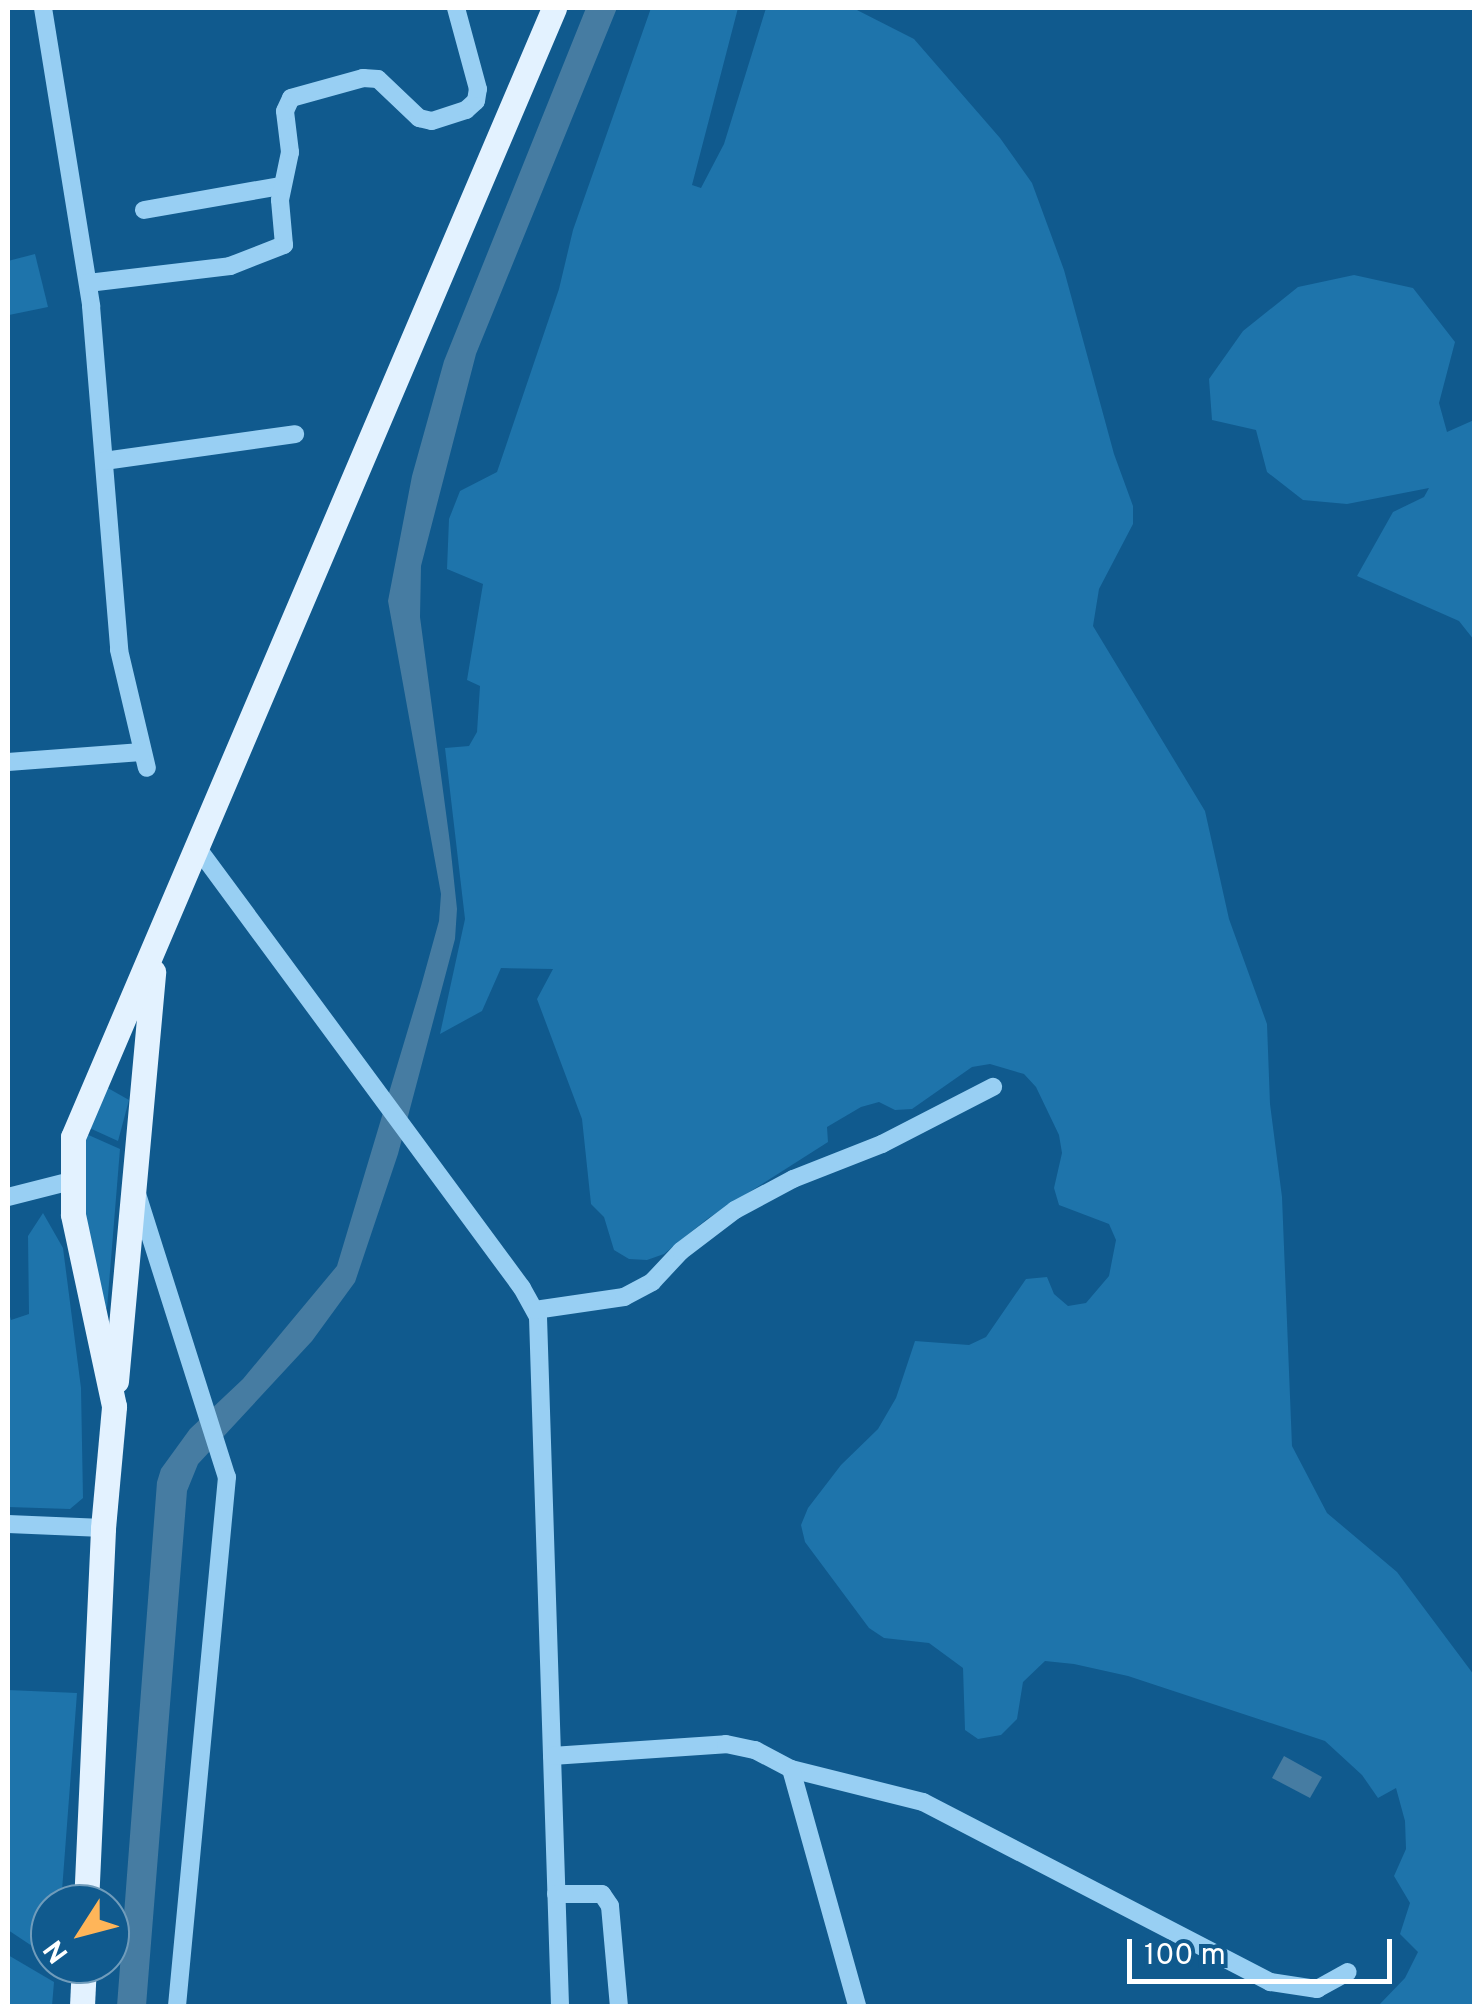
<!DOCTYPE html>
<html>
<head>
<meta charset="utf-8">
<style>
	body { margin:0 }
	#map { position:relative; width:1482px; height:2014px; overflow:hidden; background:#105a8e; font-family:Overpass,sans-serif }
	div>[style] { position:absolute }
	.green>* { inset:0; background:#1e74ab }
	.water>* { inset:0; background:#467ca2 }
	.minor>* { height:18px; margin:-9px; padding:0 9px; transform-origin:9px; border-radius:9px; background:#98cff3 }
	.major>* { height:25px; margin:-12.5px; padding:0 12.5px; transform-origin:12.5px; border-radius:12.5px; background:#e3f2ff }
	span { translate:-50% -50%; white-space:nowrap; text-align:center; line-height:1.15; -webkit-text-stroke:9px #105a8e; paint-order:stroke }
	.frame { position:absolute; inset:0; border:10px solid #fff; pointer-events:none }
	.north { position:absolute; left:30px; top:1884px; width:100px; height:100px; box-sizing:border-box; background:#105a8e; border:2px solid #709cbb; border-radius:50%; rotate:234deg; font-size:28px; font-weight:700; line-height:40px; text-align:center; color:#fff }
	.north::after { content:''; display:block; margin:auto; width:35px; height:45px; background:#ffb559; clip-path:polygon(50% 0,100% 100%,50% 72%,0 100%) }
	.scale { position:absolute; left:1127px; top:1939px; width:265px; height:45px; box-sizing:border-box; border:5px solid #fff; border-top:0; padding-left:12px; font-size:30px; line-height:35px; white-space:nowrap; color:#fff; -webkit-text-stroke:8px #105a8e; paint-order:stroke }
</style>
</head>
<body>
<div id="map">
	<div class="green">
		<div style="clip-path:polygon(651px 8px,738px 8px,692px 185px,701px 188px,724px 144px,766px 8px,853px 8px,914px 39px,1000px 138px,1032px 183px,1064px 270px,1114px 454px,1133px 506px,1133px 524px,1099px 589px,1093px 626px,1205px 811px,1229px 919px,1267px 1024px,1270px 1104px,1282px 1197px,1292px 1446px,1327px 1513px,1397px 1572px,1474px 1675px,1474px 2006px,1378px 2006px,1405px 1978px,1418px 1952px,1400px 1934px,1410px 1903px,1394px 1876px,1406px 1849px,1405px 1821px,1396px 1788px,1378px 1798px,1362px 1775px,1325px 1741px,1128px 1676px,1074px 1664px,1045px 1661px,1023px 1682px,1017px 1719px,1001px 1735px,978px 1739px,965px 1730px,963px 1668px,929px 1643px,884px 1638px,869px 1628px,805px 1542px,801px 1525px,808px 1508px,841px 1465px,878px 1429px,896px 1398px,915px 1341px,969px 1345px,986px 1337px,1026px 1279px,1047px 1277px,1054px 1294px,1068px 1306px,1086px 1303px,1109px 1276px,1116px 1240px,1109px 1224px,1059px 1205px,1054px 1188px,1062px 1153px,1059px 1135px,1036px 1087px,1024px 1074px,990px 1064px,972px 1067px,912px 1109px,895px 1110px,879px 1102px,861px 1107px,827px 1127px,828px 1142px,707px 1219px,664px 1254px,647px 1260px,629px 1259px,614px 1250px,604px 1217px,591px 1204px,582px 1119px,537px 999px,553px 969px,501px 968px,482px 1011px,440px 1034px,465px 919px,445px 748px,469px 746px,477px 732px,480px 686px,467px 680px,483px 584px,447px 569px,449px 519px,460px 491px,497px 472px,559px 289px,573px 230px)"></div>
		<div style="clip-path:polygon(35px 254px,48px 307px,9px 315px,8px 261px)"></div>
		<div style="clip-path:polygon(1354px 275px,1413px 288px,1455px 342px,1439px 403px,1447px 432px,1474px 420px,1474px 640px,1459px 621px,1357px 576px,1393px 512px,1424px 497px,1429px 488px,1347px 504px,1303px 500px,1267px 472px,1256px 430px,1212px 420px,1209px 379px,1243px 331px,1298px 287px)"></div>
		<div style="clip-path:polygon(106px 1087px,129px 1100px,118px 1141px,85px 1126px)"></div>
		<div style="clip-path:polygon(84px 1133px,120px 1149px,107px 1308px,103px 1307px,83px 1212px)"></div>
		<div style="clip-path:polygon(43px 1213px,63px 1248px,81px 1388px,83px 1498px,70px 1509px,8px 1507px,8px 1310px,11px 1320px,29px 1314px,28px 1236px)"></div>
		<div style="clip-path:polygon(8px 1690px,77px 1693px,61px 1904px,50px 1904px,50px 1958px,8px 1930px)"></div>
		<div style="clip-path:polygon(8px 1955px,54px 1982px,52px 2006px,8px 2006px)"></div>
	</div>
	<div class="water">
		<div style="clip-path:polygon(586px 8px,617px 8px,476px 354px,421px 566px,420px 617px,450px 843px,457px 909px,455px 939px,398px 1154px,355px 1282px,312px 1341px,198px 1464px,187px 1491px,146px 2006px,117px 2006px,157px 1482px,161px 1469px,190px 1429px,243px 1379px,337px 1266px,421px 986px,439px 921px,441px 894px,388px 601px,412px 476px,444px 361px)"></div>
		<div style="clip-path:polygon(1284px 1756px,1322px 1777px,1310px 1798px,1272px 1778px)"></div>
	</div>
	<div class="minor">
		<div style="left:43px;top:8px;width:302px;rotate:80.8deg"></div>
		<div style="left:91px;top:306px;width:345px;rotate:85.3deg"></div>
		<div style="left:119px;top:650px;width:121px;rotate:76.7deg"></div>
		<div style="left:144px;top:210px;width:138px;rotate:-10deg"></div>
		<div style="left:88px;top:283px;width:143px;rotate:-6.8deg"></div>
		<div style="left:230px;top:266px;width:58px;rotate:-21.3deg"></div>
		<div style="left:284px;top:245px;width:45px;rotate:-95.1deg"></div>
		<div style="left:280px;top:200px;width:49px;rotate:-78.2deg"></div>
		<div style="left:290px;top:152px;width:41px;rotate:-97deg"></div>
		<div style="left:285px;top:111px;width:14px;rotate:-65deg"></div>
		<div style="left:291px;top:98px;width:75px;rotate:-15.5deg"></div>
		<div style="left:363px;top:78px;width:15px;rotate:4deg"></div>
		<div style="left:378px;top:79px;width:57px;rotate:43.6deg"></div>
		<div style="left:419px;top:118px;width:13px;rotate:13deg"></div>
		<div style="left:432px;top:121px;width:36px;rotate:-18deg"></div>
		<div style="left:466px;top:110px;width:13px;rotate:-42deg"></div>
		<div style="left:476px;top:101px;width:12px;rotate:-81deg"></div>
		<div style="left:478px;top:89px;width:84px;rotate:-105.2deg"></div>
		<div style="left:104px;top:461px;width:193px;rotate:-8deg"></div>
		<div style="left:8px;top:762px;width:134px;rotate:-4.3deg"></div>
		<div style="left:199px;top:850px;width:544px;rotate:53.59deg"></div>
		<div style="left:522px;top:1288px;width:33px;rotate:61deg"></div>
		<div style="left:538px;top:1317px;width:689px;rotate:88.17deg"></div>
		<div style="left:137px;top:1194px;width:297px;rotate:72.4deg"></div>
		<div style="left:227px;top:1477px;width:531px;rotate:95.4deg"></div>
		<div style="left:8px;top:1197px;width:65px;rotate:-14.3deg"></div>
		<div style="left:535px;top:1310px;width:90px;rotate:-8.3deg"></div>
		<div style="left:624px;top:1297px;width:32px;rotate:-28deg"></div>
		<div style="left:652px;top:1282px;width:42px;rotate:-46.9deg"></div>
		<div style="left:681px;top:1251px;width:68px;rotate:-37.2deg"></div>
		<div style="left:735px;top:1210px;width:66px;rotate:-28.1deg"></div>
		<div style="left:793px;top:1179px;width:96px;rotate:-21.5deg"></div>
		<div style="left:882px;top:1144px;width:125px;rotate:-27.2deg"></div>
		<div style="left:8px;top:1524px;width:95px;rotate:2.4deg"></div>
		<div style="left:552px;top:1756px;width:174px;rotate:-3.9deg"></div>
		<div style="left:726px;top:1744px;width:30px;rotate:12deg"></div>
		<div style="left:755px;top:1750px;width:41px;rotate:27.8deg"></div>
		<div style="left:791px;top:1769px;width:136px;rotate:14deg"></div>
		<div style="left:923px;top:1802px;width:391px;rotate:27.4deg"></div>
		<div style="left:1270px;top:1982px;width:48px;rotate:8.5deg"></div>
		<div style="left:1317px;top:1989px;width:35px;rotate:-29deg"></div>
		<div style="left:791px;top:1769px;width:246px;rotate:74.4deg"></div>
		<div style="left:556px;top:1894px;width:46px"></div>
		<div style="left:602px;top:1894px;width:14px;rotate:56deg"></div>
		<div style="left:610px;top:1906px;width:100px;rotate:84.9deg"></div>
	</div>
	<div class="major">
		<div style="left:116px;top:1381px;width:411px;rotate:-84.8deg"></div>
		<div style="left:86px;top:1904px;width:376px;rotate:-87.4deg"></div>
		<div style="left:103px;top:1528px;width:122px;rotate:-84.8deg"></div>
		<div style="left:114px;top:1406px;width:196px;rotate:-102.1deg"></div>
		<div style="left:73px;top:1214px;width:77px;rotate:-90deg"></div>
		<div style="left:73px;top:1137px;width:1227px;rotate:-66.92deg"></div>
		<div style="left:82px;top:2006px;width:42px;rotate:-87.3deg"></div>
	</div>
	<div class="frame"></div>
	<div class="north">N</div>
	<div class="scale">100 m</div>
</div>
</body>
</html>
